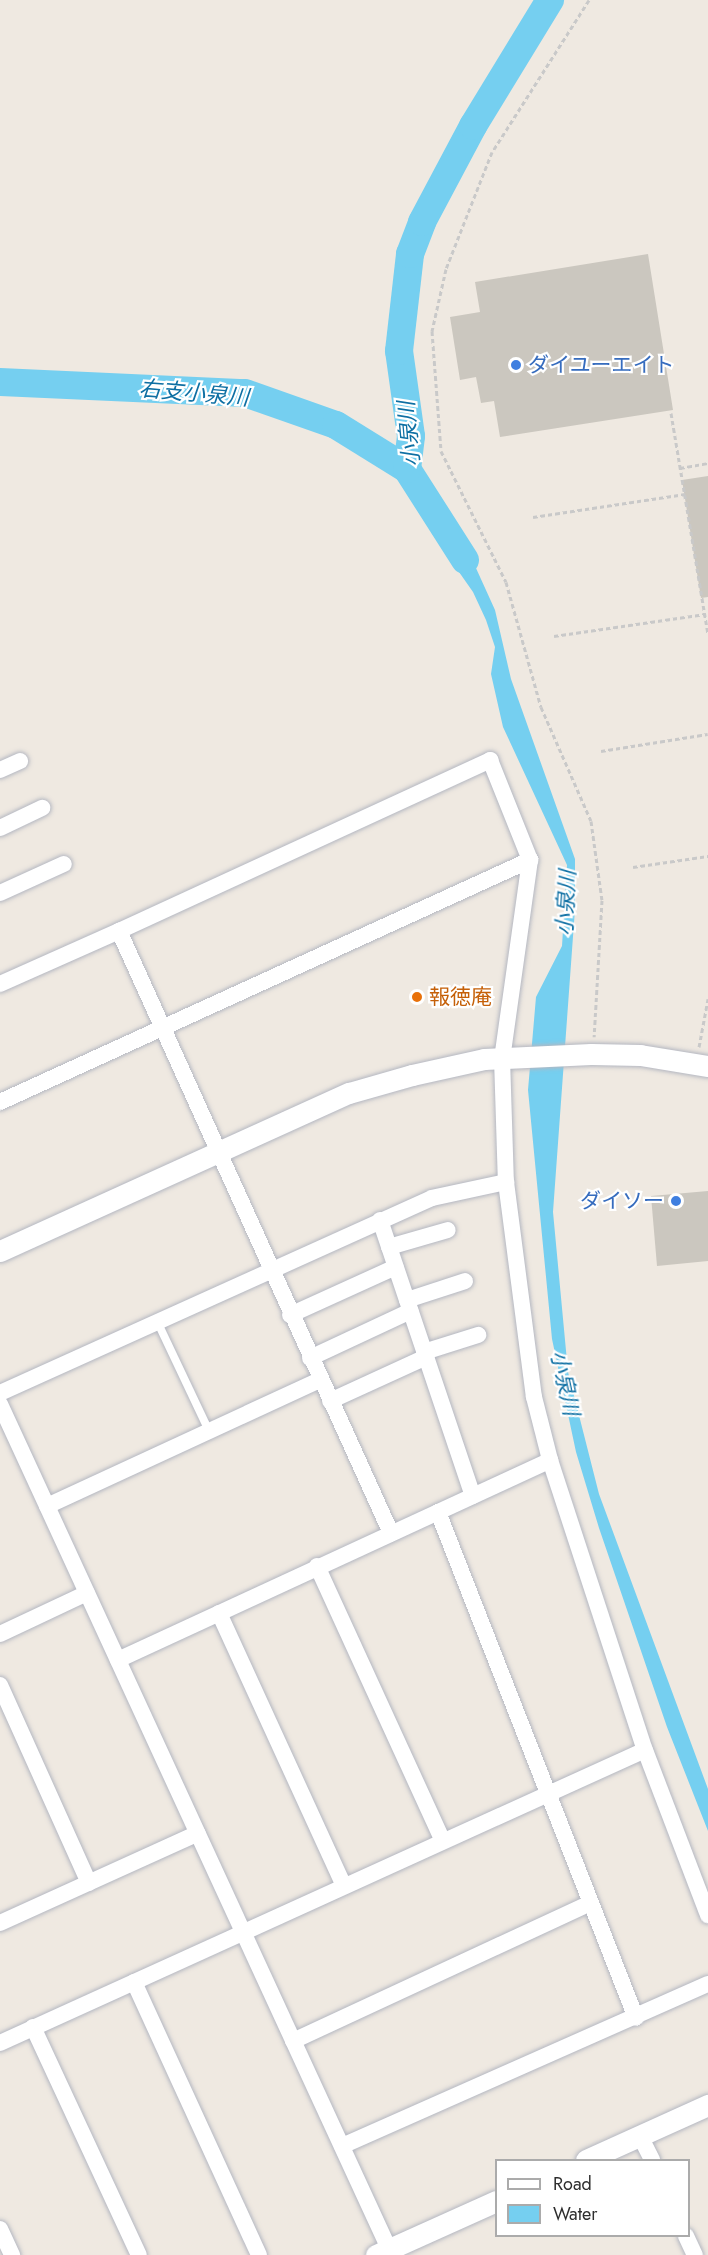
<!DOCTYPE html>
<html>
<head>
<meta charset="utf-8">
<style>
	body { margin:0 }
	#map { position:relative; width:708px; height:2255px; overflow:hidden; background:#efe9e1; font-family:Jost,"Noto Sans JP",sans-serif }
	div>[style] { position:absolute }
	.water>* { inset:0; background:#75cff0 }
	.river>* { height:28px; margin:-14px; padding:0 14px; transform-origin:14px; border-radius:14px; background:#75cff0 }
	.building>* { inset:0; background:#cbc7bf }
	.path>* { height:3px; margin-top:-1.5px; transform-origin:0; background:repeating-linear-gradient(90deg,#c9c9c9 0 4.5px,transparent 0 7.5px) }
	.roads { filter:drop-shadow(0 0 2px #b4b7c1) drop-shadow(0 0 2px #b4b7c1) }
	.service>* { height:8px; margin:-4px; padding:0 4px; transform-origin:4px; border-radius:4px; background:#fff }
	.minor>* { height:16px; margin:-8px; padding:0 8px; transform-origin:8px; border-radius:8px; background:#fff }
	.tertiary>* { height:21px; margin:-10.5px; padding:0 10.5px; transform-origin:10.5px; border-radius:10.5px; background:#fff }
	.dots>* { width:16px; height:16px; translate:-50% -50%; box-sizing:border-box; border:3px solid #fff; border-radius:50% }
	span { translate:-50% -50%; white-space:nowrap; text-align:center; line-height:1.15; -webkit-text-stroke:4.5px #fff; paint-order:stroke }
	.shop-label { font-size:21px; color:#366cbe }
	.left { translate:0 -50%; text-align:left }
	.right { translate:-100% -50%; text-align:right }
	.food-label { font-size:21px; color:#c56008 }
	.water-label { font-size:22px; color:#0d6fa3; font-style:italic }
	.legend { position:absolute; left:495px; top:2159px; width:195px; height:78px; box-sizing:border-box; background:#fff; border:2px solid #ababab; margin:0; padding:8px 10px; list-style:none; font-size:18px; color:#2e2e2e }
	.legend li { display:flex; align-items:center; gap:12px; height:30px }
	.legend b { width:30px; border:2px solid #ababab }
</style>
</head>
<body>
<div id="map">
	<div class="water">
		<div style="clip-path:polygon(456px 524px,495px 610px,511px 679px,575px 859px,575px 909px,553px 1212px,568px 1372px,599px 1494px,708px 1789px,708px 1831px,667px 1727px,599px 1528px,576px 1452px,552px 1339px,528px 1090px,536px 997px,562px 946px,567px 865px,503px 727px,491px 674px,495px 647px,486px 620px,473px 592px,431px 532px)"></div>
	</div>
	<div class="river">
		<div style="left:0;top:382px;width:245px;rotate:2.6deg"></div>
		<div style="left:245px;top:393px;width:96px;rotate:19.4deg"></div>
		<div style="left:336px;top:425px;width:84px;rotate:31.8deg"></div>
		<div style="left:465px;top:560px;width:108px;rotate:-122.5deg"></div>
		<div style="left:407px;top:469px;width:33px;rotate:-83deg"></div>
		<div style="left:411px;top:436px;width:86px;rotate:-98deg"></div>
		<div style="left:399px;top:351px;width:98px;rotate:-83.5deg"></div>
		<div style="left:410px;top:254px;width:34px;rotate:-69deg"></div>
		<div style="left:422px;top:222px;width:109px;rotate:-62deg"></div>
		<div style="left:473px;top:126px;width:148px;rotate:-58.6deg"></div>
	</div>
	<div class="building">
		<div style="clip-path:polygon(648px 254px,673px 410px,500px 437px,494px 401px,481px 403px,476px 377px,460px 380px,450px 317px,480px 312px,475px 282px)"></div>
		<div style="clip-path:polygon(708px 476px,708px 597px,701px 598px,682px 480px)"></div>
		<div style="clip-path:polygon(708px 1191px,708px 1261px,657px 1266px,651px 1196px)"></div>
	</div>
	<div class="path">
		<div style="left:589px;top:0;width:180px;rotate:122.5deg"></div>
		<div style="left:492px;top:152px;width:126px;rotate:111.5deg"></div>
		<div style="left:446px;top:269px;width:64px;rotate:102.7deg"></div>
		<div style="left:432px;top:331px;width:120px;rotate:85.7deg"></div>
		<div style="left:441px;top:451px;width:146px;rotate:63.6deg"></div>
		<div style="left:506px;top:582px;width:130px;rotate:74.4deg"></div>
		<div style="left:541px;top:707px;width:124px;rotate:66.3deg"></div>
		<div style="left:591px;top:821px;width:80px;rotate:82.1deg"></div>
		<div style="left:602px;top:900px;width:137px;rotate:93.3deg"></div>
		<div style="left:671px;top:413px;width:223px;rotate:80.5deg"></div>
		<div style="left:680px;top:468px;width:28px;rotate:-10deg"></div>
		<div style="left:533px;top:517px;width:154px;rotate:-8.6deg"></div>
		<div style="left:554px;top:636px;width:153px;rotate:-8.3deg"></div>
		<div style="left:601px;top:751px;width:108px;rotate:-9deg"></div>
		<div style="left:633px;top:867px;width:76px;rotate:-8.3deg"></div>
		<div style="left:699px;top:1047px;width:49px;rotate:-79.4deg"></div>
	</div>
	<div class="roads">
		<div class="service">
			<div style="left:157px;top:1321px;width:122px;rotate:64.7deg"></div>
		</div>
		<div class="minor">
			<div style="left:0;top:770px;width:22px;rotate:-24deg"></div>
			<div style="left:0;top:828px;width:47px;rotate:-25.5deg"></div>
			<div style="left:0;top:893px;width:70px;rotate:-24.4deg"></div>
			<div style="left:119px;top:931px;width:409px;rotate:-24.7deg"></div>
			<div style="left:490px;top:760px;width:108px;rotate:68.2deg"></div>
			<div style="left:530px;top:860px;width:200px;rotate:98deg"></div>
			<div style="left:502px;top:1058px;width:124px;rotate:88.2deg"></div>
			<div style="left:506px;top:1182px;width:217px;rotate:82.6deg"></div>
			<div style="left:534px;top:1397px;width:65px;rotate:75.7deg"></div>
			<div style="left:550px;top:1460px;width:305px;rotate:71.9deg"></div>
			<div style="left:645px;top:1750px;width:177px;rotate:69.1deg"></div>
			<div style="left:0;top:984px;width:130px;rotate:-24deg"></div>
			<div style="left:119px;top:931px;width:661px;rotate:65.69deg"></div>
			<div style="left:0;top:1102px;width:583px;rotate:-24.54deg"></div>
			<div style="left:380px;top:1220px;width:291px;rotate:71.4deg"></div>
			<div style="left:389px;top:1247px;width:61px;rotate:-16.1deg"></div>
			<div style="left:407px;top:1300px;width:61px;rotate:-18.1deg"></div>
			<div style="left:290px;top:1315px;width:116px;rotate:-24.4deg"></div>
			<div style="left:424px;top:1352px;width:57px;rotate:-17.5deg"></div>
			<div style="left:310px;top:1358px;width:111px;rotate:-25deg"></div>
			<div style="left:0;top:1393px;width:474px;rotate:-24.3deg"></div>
			<div style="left:432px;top:1198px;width:76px;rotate:-12.2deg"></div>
			<div style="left:330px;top:1401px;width:106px;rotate:-24.6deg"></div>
			<div style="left:0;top:1404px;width:930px;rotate:65.28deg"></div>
			<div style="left:47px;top:1506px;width:301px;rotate:-24.8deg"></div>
			<div style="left:438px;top:1512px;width:543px;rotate:68.63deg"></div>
			<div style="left:317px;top:1566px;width:302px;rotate:65.4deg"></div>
			<div style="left:219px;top:1613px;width:300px;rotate:65.4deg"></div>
			<div style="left:0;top:1634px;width:96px;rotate:-25.2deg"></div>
			<div style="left:118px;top:1660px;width:476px;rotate:-24.8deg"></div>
			<div style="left:0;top:1685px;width:217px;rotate:65.8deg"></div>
			<div style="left:0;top:1923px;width:217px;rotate:-24.4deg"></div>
			<div style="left:134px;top:1982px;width:300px;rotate:65.4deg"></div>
			<div style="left:33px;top:2027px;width:251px;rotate:65.1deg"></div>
			<div style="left:293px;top:2041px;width:325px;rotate:-24.9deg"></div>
			<div style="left:0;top:2043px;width:708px;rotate:-24.43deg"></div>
			<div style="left:640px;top:2136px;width:27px;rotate:63deg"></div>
			<div style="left:342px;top:2146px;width:400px;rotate:-23.9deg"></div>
			<div style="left:0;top:2229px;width:29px;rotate:65deg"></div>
			<div style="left:686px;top:2236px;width:21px;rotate:65deg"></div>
		</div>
		<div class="tertiary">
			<div style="left:0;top:1251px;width:383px;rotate:-24.4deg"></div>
			<div style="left:349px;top:1093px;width:66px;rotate:-15.9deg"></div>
			<div style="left:412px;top:1075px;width:74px;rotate:-12.5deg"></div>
			<div style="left:484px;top:1059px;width:107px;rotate:-2.7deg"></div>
			<div style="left:591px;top:1054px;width:49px;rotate:1.2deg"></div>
			<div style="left:640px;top:1055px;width:69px;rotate:9.2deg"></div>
			<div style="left:586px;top:2160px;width:134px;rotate:-24.3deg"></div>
			<div style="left:376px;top:2255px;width:132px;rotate:-24.2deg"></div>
		</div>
	</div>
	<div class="dots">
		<div style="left:516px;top:365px;background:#3f7fe0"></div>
		<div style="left:417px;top:997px;background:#e8710a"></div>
		<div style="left:676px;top:1201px;background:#3f7fe0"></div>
	</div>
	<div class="shop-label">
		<span class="left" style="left:528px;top:365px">ダイユーエイト</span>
		<span class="right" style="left:664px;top:1201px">ダイソー</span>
	</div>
	<div class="food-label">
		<span class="left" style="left:429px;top:997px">報徳庵</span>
	</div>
	<div class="water-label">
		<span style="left:194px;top:393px;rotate:5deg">右支小泉川</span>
		<span style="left:409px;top:434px;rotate:-95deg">小泉川</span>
		<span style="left:566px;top:903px;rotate:-87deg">小泉川</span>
		<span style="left:565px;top:1383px;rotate:78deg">小泉川</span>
	</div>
	<ul class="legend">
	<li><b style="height:8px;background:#fff"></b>Road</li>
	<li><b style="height:16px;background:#75cff0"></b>Water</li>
	</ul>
</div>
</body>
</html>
